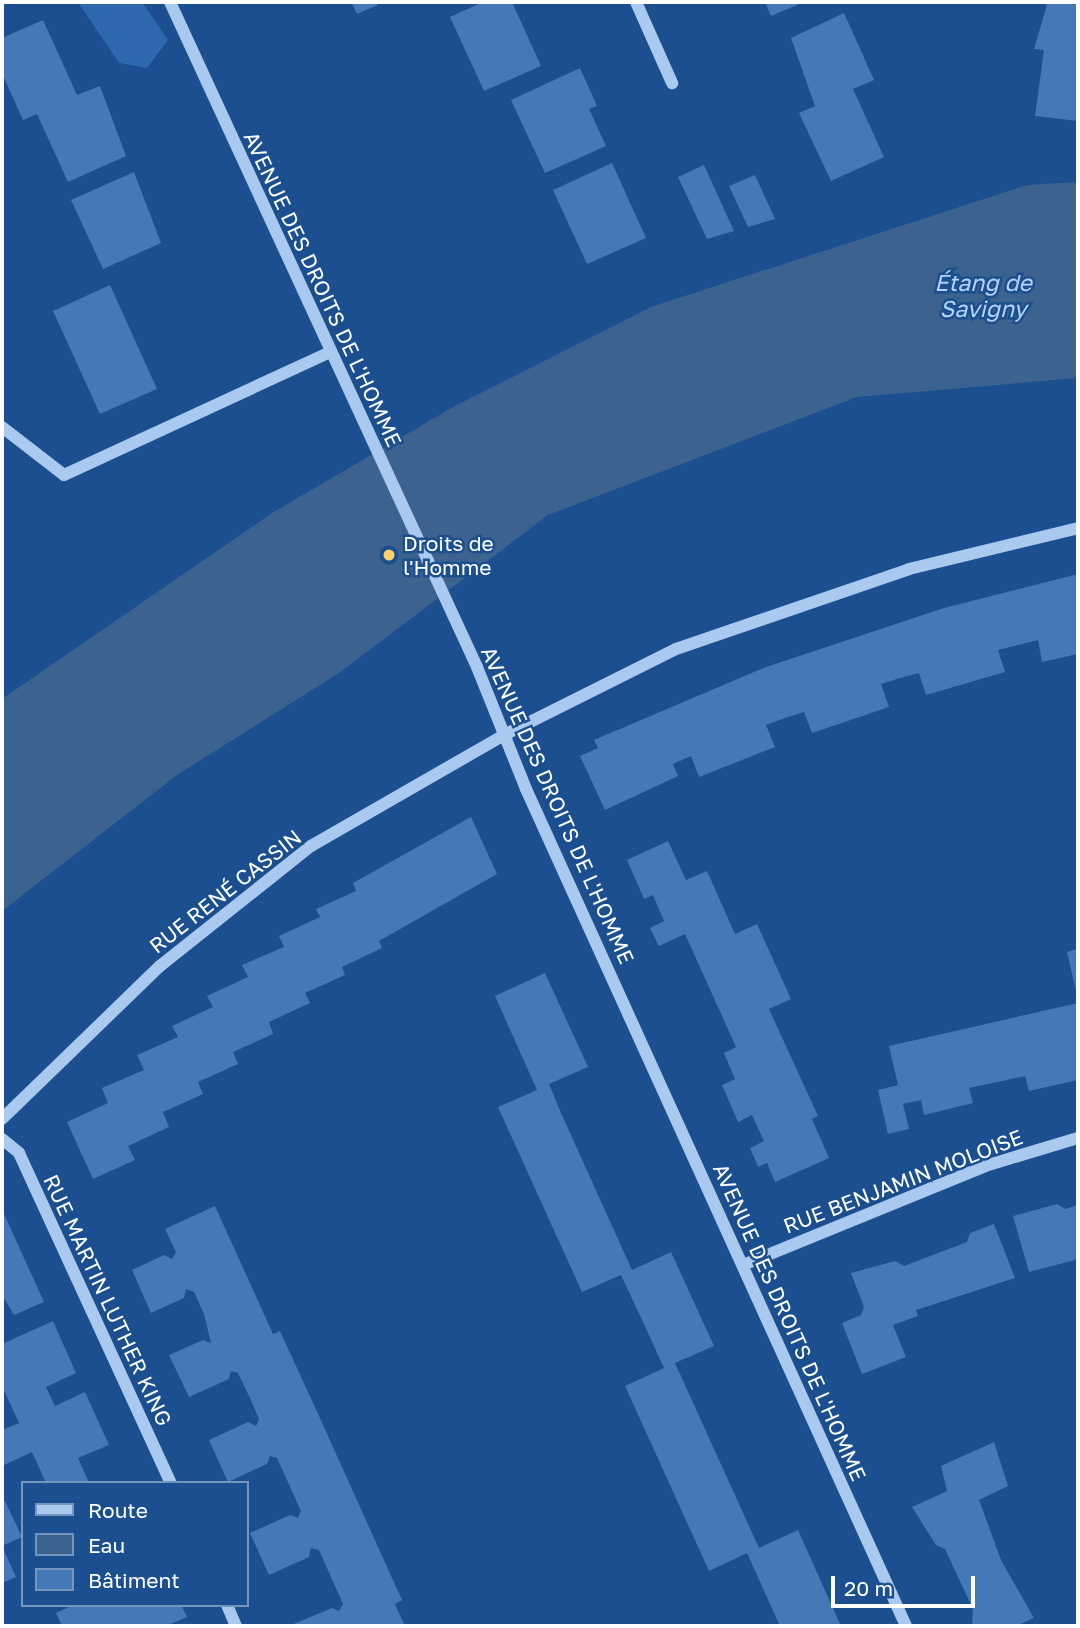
<!DOCTYPE html>
<html>
<head>
<meta charset="utf-8">
<style>
	body { margin:0 }
	#map { position:relative; width:1080px; height:1628px; overflow:hidden; background:#1b4f8f; font-family:"Golos Text",sans-serif }
	div>[style] { position:absolute }
	.green>* { inset:0; background:#2e69ad }
	.water>* { inset:0; background:#3c6290 }
	.building>* { inset:0; background:#4478b7 }
	.minor>* { height:12px; margin:-6px; padding:0 6px; transform-origin:6px; border-radius:6px; background:#a9c9ee }
	.dots>* { width:19px; height:19px; translate:-50% -50%; box-sizing:border-box; border:4px solid #1b4f8f; border-radius:50% }
	span { translate:-50% -50%; white-space:nowrap; text-align:center; line-height:1.15; -webkit-text-stroke:5px #1b4f8f; paint-order:stroke }
	.street-label { font-size:21px; color:#fff }
	.poi-label { font-size:21px; color:#fff }
	.left { translate:0 -50%; text-align:left }
	.water-label { font-size:23px; color:#b5d3f5; font-style:italic }
	.frame { position:absolute; inset:0; border:4px solid #fff; pointer-events:none }
	.legend { position:absolute; left:21px; top:1481px; width:228px; height:126px; box-sizing:border-box; background:#1b4f8f; border:2px solid #7695bc; margin:0; padding:9px 12px; list-style:none; font-size:21px; color:#fff }
	.legend li { display:flex; align-items:center; gap:14px; height:35px }
	.legend b { width:35px; border:2px solid #7695bc }
	.scale { position:absolute; left:831px; top:1576px; width:144px; height:32px; box-sizing:border-box; border:4px solid #fff; border-top:0; padding-left:9px; font-size:21px; line-height:24px; white-space:nowrap; color:#fff; -webkit-text-stroke:5px #1b4f8f; paint-order:stroke }
</style>
</head>
<body>
<div id="map">
	<div class="green">
		<div style="clip-path:polygon(78px 2px,142px 2px,168px 40px,147px 68px,119px 63px)"></div>
	</div>
	<div class="water">
		<div style="clip-path:polygon(1078px 182px,1078px 378px,857px 397px,548px 515px,339px 673px,177px 775px,2px 911px,2px 699px,272px 513px,453px 407px,651px 307px,1027px 185px)"></div>
	</div>
	<div class="building">
		<div style="clip-path:polygon(351px 2px,376px 2px,378px 5px,357px 14px)"></div>
		<div style="clip-path:polygon(483px 2px,512px 2px,541px 66px,484px 91px,450px 17px)"></div>
		<div style="clip-path:polygon(765px 2px,804px 2px,771px 16px)"></div>
		<div style="clip-path:polygon(1039px 2px,1078px 2px,1078px 121px,1035px 116px,1044px 50px,1034px 49px,1047px 5px)"></div>
		<div style="clip-path:polygon(844px 13px,874px 80px,853px 89px,884px 157px,831px 181px,799px 113px,815px 106px,791px 38px)"></div>
		<div style="clip-path:polygon(43px 20px,77px 95px,100px 86px,126px 156px,68px 182px,37px 114px,23px 120px,2px 73px,2px 38px)"></div>
		<div style="clip-path:polygon(580px 68px,597px 106px,589px 109px,606px 146px,545px 173px,511px 100px)"></div>
		<div style="clip-path:polygon(612px 163px,646px 238px,587px 264px,553px 190px)"></div>
		<div style="clip-path:polygon(704px 165px,734px 231px,707px 239px,678px 177px)"></div>
		<div style="clip-path:polygon(134px 172px,161px 243px,103px 269px,71px 200px)"></div>
		<div style="clip-path:polygon(755px 175px,775px 219px,748px 227px,729px 186px)"></div>
		<div style="clip-path:polygon(110px 285px,157px 389px,100px 414px,53px 311px)"></div>
		<div style="clip-path:polygon(1078px 574px,1078px 654px,1042px 662px,1038px 640px,998px 650px,1005px 672px,926px 695px,919px 673px,900px 678px,881px 684px,889px 707px,812px 733px,804px 712px,785px 718px,766px 725px,775px 747px,699px 777px,691px 756px,673px 764px,678px 776px,605px 810px,580px 756px,598px 748px,594px 740px,766px 667px,944px 608px)"></div>
		<div style="clip-path:polygon(471px 817px,497px 874px,379px 941px,382px 948px,342px 967px,345px 975px,305px 993px,310px 1003px,269px 1022px,273px 1034px,233px 1052px,238px 1064px,198px 1082px,203px 1094px,163px 1112px,169px 1127px,128px 1146px,135px 1160px,93px 1179px,67px 1122px,108px 1103px,102px 1088px,144px 1070px,137px 1055px,178px 1037px,172px 1026px,213px 1007px,207px 996px,248px 977px,242px 965px,284px 947px,279px 936px,320px 917px,316px 909px,356px 891px,353px 883px)"></div>
		<div style="clip-path:polygon(668px 841px,686px 880px,707px 871px,735px 934px,757px 924px,791px 999px,769px 1009px,818px 1116px,812px 1119px,829px 1158px,775px 1182px,767px 1163px,758px 1167px,750px 1148px,764px 1141px,752px 1115px,738px 1122px,722px 1085px,735px 1079px,724px 1053px,736px 1047px,685px 934px,659px 946px,650px 928px,664px 921px,653px 895px,644px 899px,627px 860px)"></div>
		<div style="clip-path:polygon(1078px 949px,1078px 995px,1077px 995px,1067px 952px)"></div>
		<div style="clip-path:polygon(545px 973px,588px 1067px,549px 1084px,561px 1113px,632px 1270px,671px 1252px,714px 1346px,675px 1363px,759px 1548px,798px 1530px,840px 1624px,835px 1626px,780px 1626px,747px 1553px,709px 1571px,625px 1386px,664px 1368px,643px 1322px,621px 1275px,582px 1292px,498px 1107px,537px 1090px,495px 996px)"></div>
		<div style="clip-path:polygon(1078px 1003px,1078px 1080px,1029px 1091px,1025px 1076px,969px 1088px,973px 1103px,924px 1115px,921px 1100px,903px 1104px,909px 1129px,888px 1134px,878px 1090px,898px 1085px,889px 1046px)"></div>
		<div style="clip-path:polygon(1057px 1204px,1065px 1209px,1078px 1205px,1078px 1253px,1075px 1260px,1029px 1272px,1013px 1216px)"></div>
		<div style="clip-path:polygon(215px 1206px,273px 1334px,280px 1331px,319px 1416px,402px 1600px,395px 1604px,405px 1626px,289px 1626px,332px 1608px,339px 1611px,343px 1604px,319px 1550px,311px 1548px,309px 1557px,269px 1575px,250px 1533px,290px 1515px,298px 1518px,301px 1511px,277px 1458px,270px 1456px,267px 1464px,228px 1482px,209px 1440px,248px 1422px,256px 1426px,259px 1419px,249px 1396px,238px 1373px,231px 1371px,229px 1379px,189px 1397px,169px 1355px,203px 1340px,211px 1343px,204px 1314px,194px 1292px,186px 1289px,184px 1298px,151px 1313px,132px 1270px,164px 1255px,172px 1259px,176px 1252px,165px 1229px)"></div>
		<div style="clip-path:polygon(4px 1214px,44px 1302px,14px 1315px,2px 1295px)"></div>
		<div style="clip-path:polygon(994px 1224px,1015px 1278px,916px 1310px,918px 1316px,893px 1325px,906px 1357px,862px 1374px,842px 1323px,861px 1315px,864px 1307px,851px 1273px,895px 1261px,904px 1266px,967px 1242px,970px 1233px)"></div>
		<div style="clip-path:polygon(53px 1321px,76px 1373px,46px 1387px,55px 1406px,85px 1392px,109px 1445px,78px 1458px,89px 1483px,46px 1483px,32px 1452px,2px 1466px,2px 1430px,19px 1423px,2px 1386px,2px 1344px)"></div>
		<div style="clip-path:polygon(994px 1442px,1008px 1486px,979px 1500px,1001px 1560px,1034px 1618px,1016px 1626px,972px 1626px,973px 1609px,945px 1549px,936px 1545px,912px 1507px,947px 1491px,941px 1466px)"></div>
		<div style="clip-path:polygon(5px 1501px,22px 1537px,2px 1546px,16px 1577px,2px 1583px,2px 1503px)"></div>
		<div style="clip-path:polygon(74px 1605px,181px 1605px,187px 1617px,166px 1626px,62px 1626px,56px 1613px)"></div>
	</div>
	<div class="minor">
		<div style="left:170px;top:2px;width:732px;rotate:65.22deg"></div>
		<div style="left:477px;top:667px;width:131px;rotate:68.1deg"></div>
		<div style="left:526px;top:789px;width:919px;rotate:65.58deg"></div>
		<div style="left:636px;top:2px;width:89px;rotate:66deg"></div>
		<div style="left:2px;top:427px;width:78px;rotate:37.7deg"></div>
		<div style="left:64px;top:475px;width:293px;rotate:-24.8deg"></div>
		<div style="left:2px;top:1119px;width:220px;rotate:-44.1deg"></div>
		<div style="left:160px;top:966px;width:193px;rotate:-38.5deg"></div>
		<div style="left:311px;top:846px;width:223px;rotate:-29.9deg"></div>
		<div style="left:504px;top:735px;width:192px;rotate:-26.6deg"></div>
		<div style="left:676px;top:649px;width:246px;rotate:-18.9deg"></div>
		<div style="left:909px;top:569px;width:174px;rotate:-13.6deg"></div>
		<div style="left:2px;top:1139px;width:22px;rotate:39deg"></div>
		<div style="left:19px;top:1153px;width:363px;rotate:65.3deg"></div>
		<div style="left:743px;top:1265px;width:261px;rotate:-22.2deg"></div>
		<div style="left:985px;top:1166px;width:97px;rotate:-16.8deg"></div>
		<div style="left:227px;top:1605px;width:23px;rotate:67deg"></div>
	</div>
	<div class="dots">
		<div style="left:389px;top:555px;background:#ffd166"></div>
	</div>
	<div class="street-label">
		<span style="left:323px;top:289px;rotate:65deg">AVENUE DES DROITS DE L'HOMME</span>
		<span style="left:558px;top:805px;rotate:66deg">AVENUE DES DROITS DE L'HOMME</span>
		<span style="left:225px;top:891px;rotate:-38deg">RUE RENÉ CASSIN</span>
		<span style="left:903px;top:1181px;rotate:-21deg">RUE BENJAMIN MOLOISE</span>
		<span style="left:108px;top:1300px;rotate:65deg">RUE MARTIN LUTHER KING</span>
		<span style="left:790px;top:1322px;rotate:66deg">AVENUE DES DROITS DE L'HOMME</span>
	</div>
	<div class="poi-label">
		<span class="left" style="left:403px;top:555px">Droits de<br>l'Homme</span>
	</div>
	<div class="water-label">
		<span style="left:983px;top:295px">Étang de<br>Savigny</span>
	</div>
	<div class="frame"></div>
	<ul class="legend">
	<li><b style="height:9px;background:#a9c9ee"></b>Route</li>
	<li><b style="height:19px;background:#3c6290"></b>Eau</li>
	<li><b style="height:19px;background:#4478b7"></b>Bâtiment</li>
	</ul>
	<div class="scale">20 m</div>
</div>
</body>
</html>
